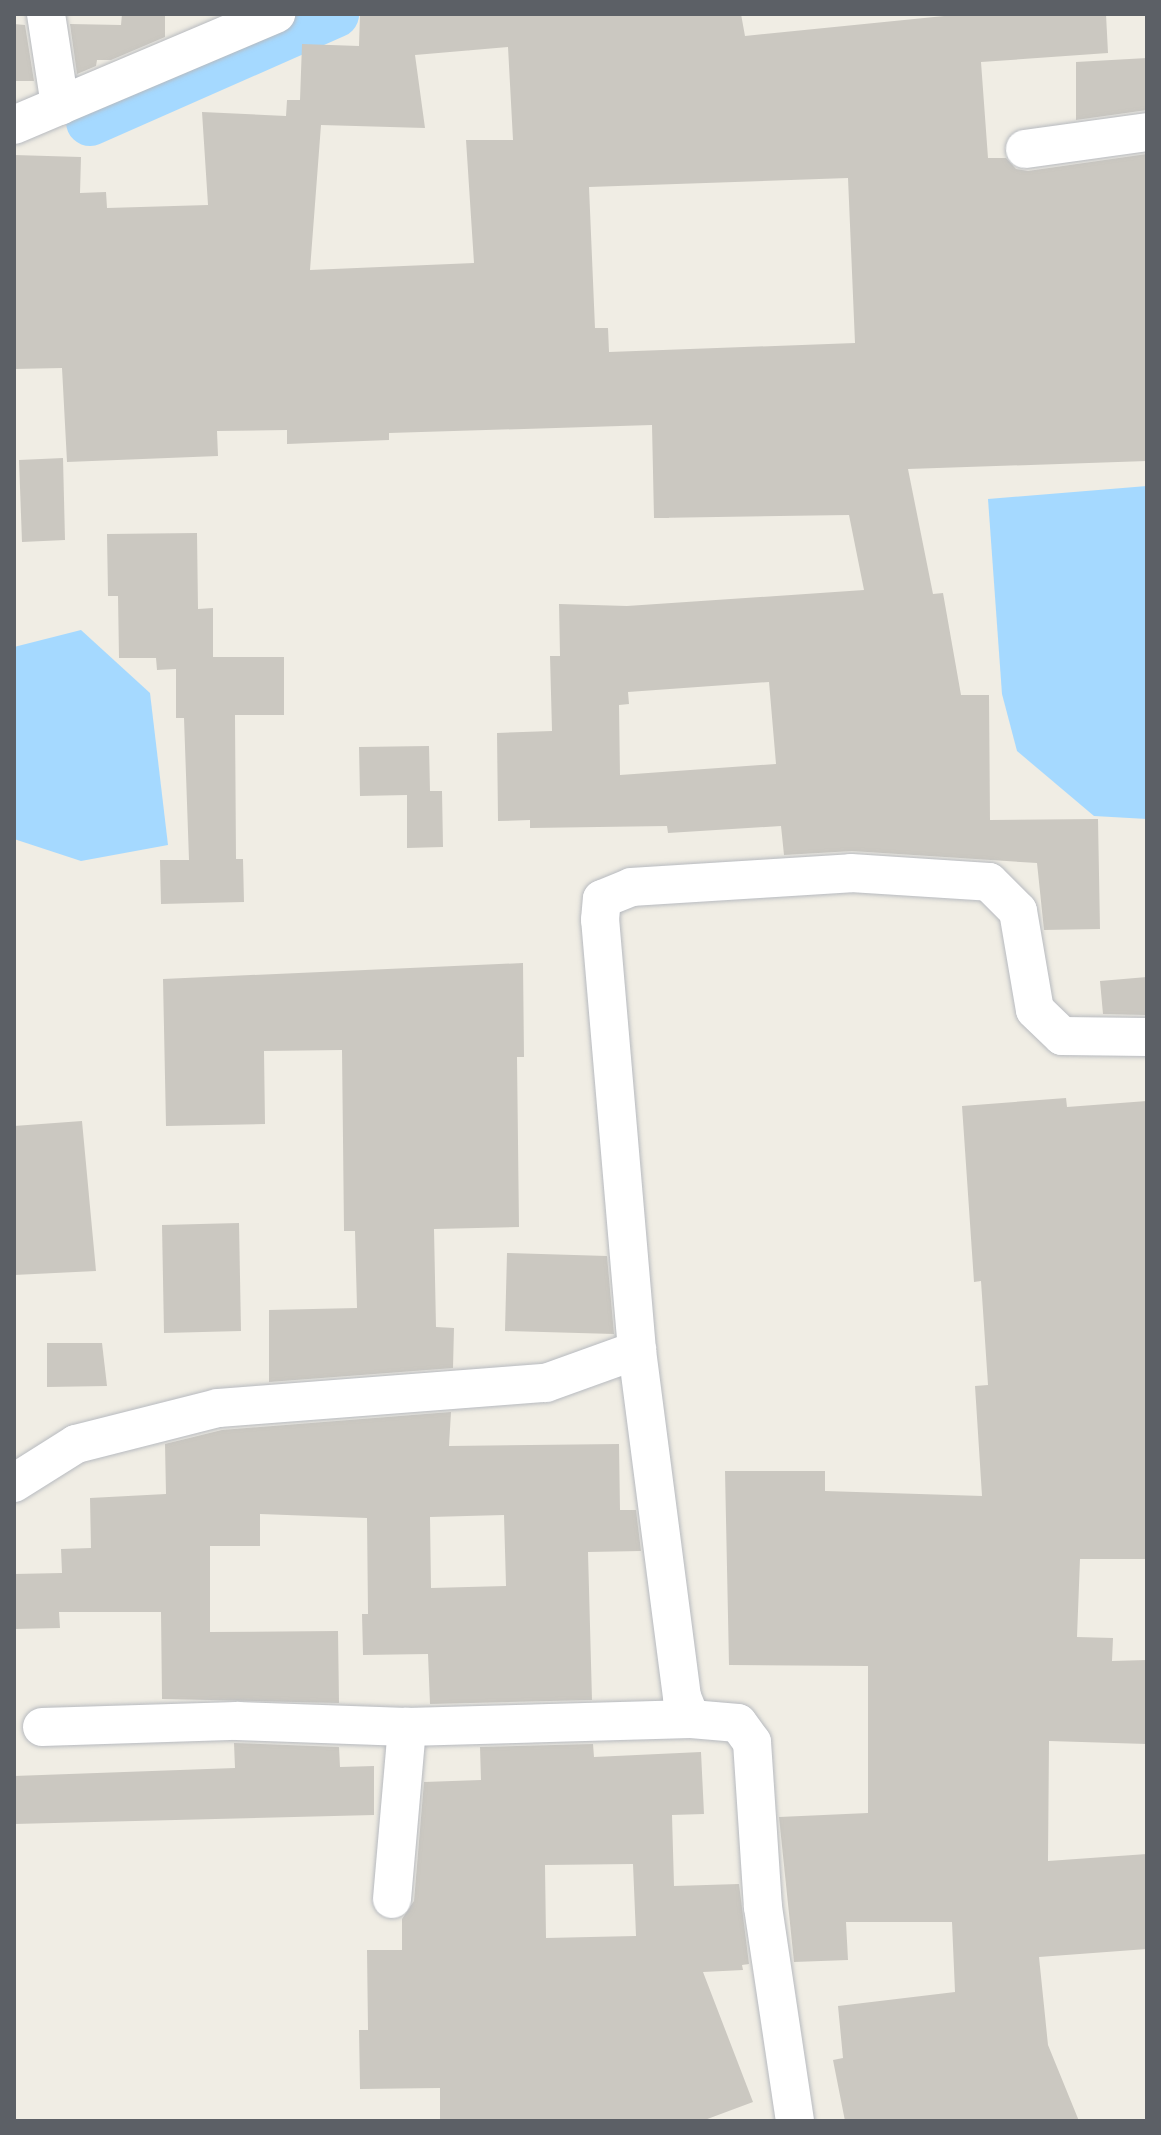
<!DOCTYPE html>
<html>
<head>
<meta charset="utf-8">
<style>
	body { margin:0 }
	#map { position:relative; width:1161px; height:2135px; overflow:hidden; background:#f0ede4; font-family:Commissioner,sans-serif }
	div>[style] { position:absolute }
	.water>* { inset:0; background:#a5d9ff }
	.canal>* { height:48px; margin:-24px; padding:0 24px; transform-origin:24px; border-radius:24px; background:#a5d9ff }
	.building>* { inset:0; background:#cbc8c1 }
	.roads { filter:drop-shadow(0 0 2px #b7babf) drop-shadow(0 0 2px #b7babf) }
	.minor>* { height:38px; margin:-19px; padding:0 19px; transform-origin:19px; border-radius:19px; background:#fff }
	span { translate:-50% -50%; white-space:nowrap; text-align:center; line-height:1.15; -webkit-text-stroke:7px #fff; paint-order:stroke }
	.frame { position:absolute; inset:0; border:16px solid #5c6066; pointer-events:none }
</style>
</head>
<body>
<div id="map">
	<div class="water">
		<div style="clip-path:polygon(1147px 486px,1147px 819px,1094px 816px,1017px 751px,1002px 694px,988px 499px)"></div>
		<div style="clip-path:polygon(81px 630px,150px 693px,168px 845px,81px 861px,14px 839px,14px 647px)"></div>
	</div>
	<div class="canal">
		<div style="left:90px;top:122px;width:268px;rotate:-23.8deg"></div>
	</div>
	<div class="building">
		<div style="clip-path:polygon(122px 14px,165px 14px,165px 37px,111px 60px,97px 60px,96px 66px,77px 74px,70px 24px,121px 25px)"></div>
		<div style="clip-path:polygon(evenodd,360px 14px,741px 14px,745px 36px,964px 14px,1106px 14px,1108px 53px,981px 62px,988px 158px,1006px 158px,1016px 169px,1028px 171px,1147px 154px,1147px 461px,908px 469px,933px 594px,943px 593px,961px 695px,989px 695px,990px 820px,1098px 819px,1100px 929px,1044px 930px,1037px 863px,852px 851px,784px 855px,781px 826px,668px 833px,667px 826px,530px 828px,530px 820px,498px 821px,497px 733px,552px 731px,550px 656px,560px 656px,559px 604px,627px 606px,864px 590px,849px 515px,654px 518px,652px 425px,389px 433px,389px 440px,287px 444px,287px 430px,217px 431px,218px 456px,67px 462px,62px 368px,14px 369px,14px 155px,81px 157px,80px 193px,106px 192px,107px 208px,208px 205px,202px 112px,286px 116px,287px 100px,300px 100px,302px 44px,359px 46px,360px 14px,508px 47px,513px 140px,466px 140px,474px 263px,310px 270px,321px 125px,425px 128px,415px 55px,508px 47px,360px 14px,848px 178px,855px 343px,609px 352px,608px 328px,595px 328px,589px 187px,848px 178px,360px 14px,769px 682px,776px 764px,620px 775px,619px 705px,629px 704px,628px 692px,769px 682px)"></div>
		<div style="clip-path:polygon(14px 24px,25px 25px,34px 81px,14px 81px)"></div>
		<div style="clip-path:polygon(1147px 58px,1147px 110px,1076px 120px,1076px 62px)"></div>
		<div style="clip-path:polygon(63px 458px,65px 540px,22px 542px,19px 460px)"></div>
		<div style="clip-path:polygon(197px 533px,198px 609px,213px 608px,213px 657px,284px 657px,284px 715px,235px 715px,236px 859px,243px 859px,244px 902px,161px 904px,160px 860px,189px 860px,184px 718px,176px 718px,176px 669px,157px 670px,156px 658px,119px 658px,118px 596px,108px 596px,107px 534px)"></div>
		<div style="clip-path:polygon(429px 746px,430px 791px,442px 791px,443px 847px,407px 848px,407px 795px,360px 796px,359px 747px)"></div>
		<div style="clip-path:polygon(523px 963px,524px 1057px,517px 1057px,519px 1227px,434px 1229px,436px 1327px,454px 1328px,453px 1368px,269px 1382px,269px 1310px,357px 1308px,355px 1231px,344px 1231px,342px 1050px,264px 1051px,265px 1124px,166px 1126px,163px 979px)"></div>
		<div style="clip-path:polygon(1147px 977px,1147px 1015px,1103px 1014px,1100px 981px)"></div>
		<div style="clip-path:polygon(1066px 1098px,1067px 1107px,1147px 1101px,1147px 1559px,1080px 1559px,1077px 1637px,1113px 1638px,1112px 1661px,1147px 1660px,1147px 1744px,1049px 1741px,1048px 1861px,1147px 1854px,1147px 1949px,1039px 1957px,1048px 2045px,1079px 2121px,845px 2121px,833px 2060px,843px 2058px,838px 2006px,955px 1992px,952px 1922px,846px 1922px,848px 1960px,794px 1962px,779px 1817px,868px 1813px,868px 1666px,729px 1665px,725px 1471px,825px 1471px,825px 1491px,982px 1496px,975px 1386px,988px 1385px,981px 1281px,974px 1282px,962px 1106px)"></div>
		<div style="clip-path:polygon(82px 1121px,96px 1271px,14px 1275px,14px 1126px)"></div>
		<div style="clip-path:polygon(239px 1223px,241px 1331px,164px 1333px,162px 1225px)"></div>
		<div style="clip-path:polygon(507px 1253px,607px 1256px,614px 1334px,505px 1331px)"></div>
		<div style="clip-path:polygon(47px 1343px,102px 1343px,107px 1386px,47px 1387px)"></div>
		<div style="clip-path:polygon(evenodd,451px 1412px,449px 1446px,619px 1444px,620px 1510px,636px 1510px,641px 1551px,588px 1552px,592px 1700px,430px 1704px,428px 1654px,363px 1655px,362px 1614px,368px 1614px,367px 1518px,260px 1514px,260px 1546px,210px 1546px,210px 1632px,338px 1631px,339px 1703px,162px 1699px,161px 1612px,59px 1612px,60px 1628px,14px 1629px,14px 1574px,62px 1573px,61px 1549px,91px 1548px,90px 1498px,166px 1494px,165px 1444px,222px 1430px,451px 1412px,504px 1515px,506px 1586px,431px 1588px,430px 1517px,504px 1515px)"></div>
		<div style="clip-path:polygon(234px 1743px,339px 1747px,340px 1767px,374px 1766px,374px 1815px,14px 1824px,14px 1776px,235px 1768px)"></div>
		<div style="clip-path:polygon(evenodd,593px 1744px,594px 1757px,701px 1752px,704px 1814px,672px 1815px,674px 1886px,739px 1884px,749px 1964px,742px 1965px,743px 1970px,703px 1972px,753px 2102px,702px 2121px,440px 2121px,440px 2088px,360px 2089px,359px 2030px,368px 2030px,367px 1950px,402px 1950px,402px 1919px,414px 1901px,424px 1782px,481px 1780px,480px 1747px,593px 1744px,633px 1864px,636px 1936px,546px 1938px,545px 1865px,633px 1864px)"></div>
	</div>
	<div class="roads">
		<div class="minor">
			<div style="left:46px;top:14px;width:93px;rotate:81.3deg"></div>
			<div style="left:14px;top:125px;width:285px;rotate:-23deg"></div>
			<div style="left:1025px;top:149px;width:123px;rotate:-7.9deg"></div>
			<div style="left:14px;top:1483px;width:73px;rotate:-32.2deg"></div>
			<div style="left:76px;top:1444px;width:146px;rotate:-14.2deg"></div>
			<div style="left:218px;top:1408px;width:329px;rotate:-4.4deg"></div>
			<div style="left:546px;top:1383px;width:97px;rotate:-19.9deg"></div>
			<div style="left:691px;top:1719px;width:24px;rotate:-112deg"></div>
			<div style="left:682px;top:1697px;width:350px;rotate:-97.4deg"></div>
			<div style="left:637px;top:1350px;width:432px;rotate:-94.9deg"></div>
			<div style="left:600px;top:920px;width:21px;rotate:-85deg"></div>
			<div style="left:602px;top:899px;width:31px;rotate:-22deg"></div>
			<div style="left:631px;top:887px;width:220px;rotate:-3.6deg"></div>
			<div style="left:851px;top:873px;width:138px;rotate:3.7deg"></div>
			<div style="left:989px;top:882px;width:41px;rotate:45deg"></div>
			<div style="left:1018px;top:911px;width:100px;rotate:80.3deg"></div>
			<div style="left:1035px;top:1010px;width:37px;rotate:44deg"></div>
			<div style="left:1062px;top:1036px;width:85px;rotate:0.7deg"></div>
			<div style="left:42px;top:1727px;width:195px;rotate:-1.8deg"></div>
			<div style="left:237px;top:1721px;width:170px;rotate:2deg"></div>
			<div style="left:407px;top:1727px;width:284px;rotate:-1.6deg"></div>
			<div style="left:691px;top:1719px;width:47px;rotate:4.9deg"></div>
			<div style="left:738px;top:1723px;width:24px;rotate:54deg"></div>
			<div style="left:752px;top:1742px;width:165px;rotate:86.2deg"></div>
			<div style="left:763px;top:1907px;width:216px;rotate:81.5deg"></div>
			<div style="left:392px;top:1899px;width:173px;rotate:-85deg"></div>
		</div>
	</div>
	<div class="frame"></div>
</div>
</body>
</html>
